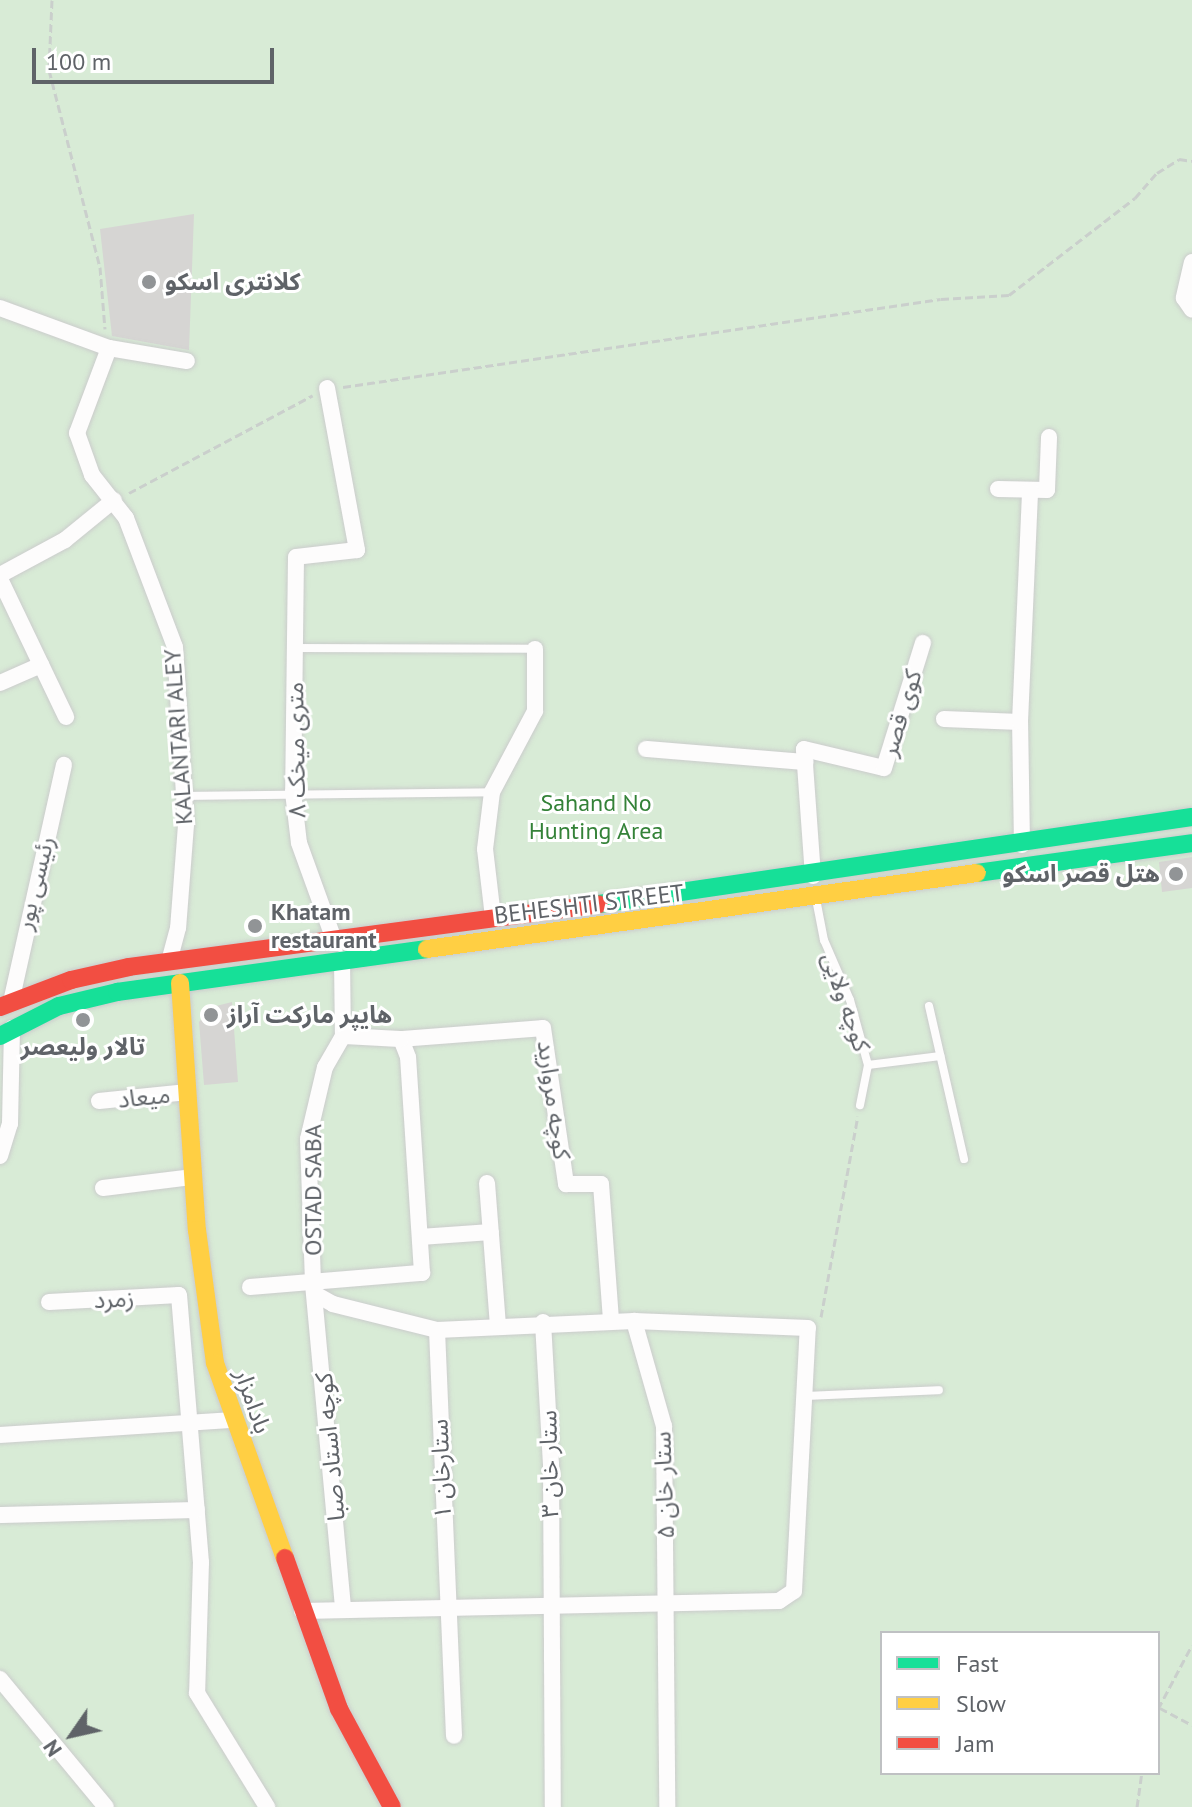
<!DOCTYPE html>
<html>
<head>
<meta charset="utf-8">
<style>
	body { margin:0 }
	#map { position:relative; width:1192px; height:1807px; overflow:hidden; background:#efeeea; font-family:"PT Sans","Noto Sans Arabic",sans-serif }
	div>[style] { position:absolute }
	.green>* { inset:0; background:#d8ebd6 }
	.building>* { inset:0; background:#d6d5d3 }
	.path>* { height:3px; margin-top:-1.5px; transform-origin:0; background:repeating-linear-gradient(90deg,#cacfcc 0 8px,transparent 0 12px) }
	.roads { filter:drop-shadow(0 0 2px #cbcccc) drop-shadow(0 0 2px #cbcccc) }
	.lane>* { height:8px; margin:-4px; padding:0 4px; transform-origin:4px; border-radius:4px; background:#fdfcfc }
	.street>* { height:16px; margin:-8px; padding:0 8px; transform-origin:8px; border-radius:8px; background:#fdfcfc }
	.fast>* { height:18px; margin:-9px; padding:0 9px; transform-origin:9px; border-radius:9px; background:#16e098 }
	.slow>* { height:18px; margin:-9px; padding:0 9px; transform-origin:9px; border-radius:9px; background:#ffcf43 }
	.jam>* { height:18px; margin:-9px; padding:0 9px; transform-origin:9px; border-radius:9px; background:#f24e42 }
	.dots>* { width:22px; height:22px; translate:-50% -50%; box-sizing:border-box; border:4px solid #fff; border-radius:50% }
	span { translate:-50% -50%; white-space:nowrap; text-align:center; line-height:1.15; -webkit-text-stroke:6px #fff; paint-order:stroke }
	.poi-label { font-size:24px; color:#5f6368; font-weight:700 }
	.left { translate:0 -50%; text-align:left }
	.right { translate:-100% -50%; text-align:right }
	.street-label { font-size:24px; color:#5f6368 }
	.park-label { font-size:24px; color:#348238 }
	.legend { position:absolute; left:880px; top:1631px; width:280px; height:144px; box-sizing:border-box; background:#fff; border:2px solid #bfc1c3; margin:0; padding:10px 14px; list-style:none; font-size:24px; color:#5f6368 }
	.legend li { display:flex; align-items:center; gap:16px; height:40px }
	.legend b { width:40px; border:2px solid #bfc1c3 }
	.north { position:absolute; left:32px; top:1695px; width:80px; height:80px; -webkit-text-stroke:6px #fff; paint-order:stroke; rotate:236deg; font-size:22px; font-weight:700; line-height:32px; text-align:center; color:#5f6368 }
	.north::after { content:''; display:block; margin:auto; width:28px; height:36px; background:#5f6368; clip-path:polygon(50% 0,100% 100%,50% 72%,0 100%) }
	.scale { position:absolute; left:32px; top:48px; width:242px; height:36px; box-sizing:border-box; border:4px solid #5f6368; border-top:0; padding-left:10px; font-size:24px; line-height:28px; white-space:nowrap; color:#5f6368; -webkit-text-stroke:6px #fff; paint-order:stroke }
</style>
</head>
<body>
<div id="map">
	<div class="green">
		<div style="clip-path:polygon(evenodd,0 0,1192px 0,1192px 1807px,0 1807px,0 0,882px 1633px,1158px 1633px,1158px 1773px,882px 1773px,882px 1633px)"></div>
	</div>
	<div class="building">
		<div style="clip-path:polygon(194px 214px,189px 350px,112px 336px,100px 229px)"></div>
		<div style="clip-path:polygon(1192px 857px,1192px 888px,1162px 892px,1159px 862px)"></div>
		<div style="clip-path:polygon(232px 1002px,238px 1082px,204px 1085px,199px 1022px,212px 1007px)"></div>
	</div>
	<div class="path">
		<div style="left:52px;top:0;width:70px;rotate:92.5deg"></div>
		<div style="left:49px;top:70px;width:203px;rotate:75.5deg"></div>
		<div style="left:100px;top:267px;width:62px;rotate:85.4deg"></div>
		<div style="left:343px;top:387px;width:604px;rotate:-8.37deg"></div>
		<div style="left:941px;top:299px;width:68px;rotate:-3.4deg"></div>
		<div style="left:1009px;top:295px;width:159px;rotate:-37.6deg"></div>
		<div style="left:1135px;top:198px;width:33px;rotate:-49deg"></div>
		<div style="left:1157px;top:173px;width:26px;rotate:-32deg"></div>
		<div style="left:1179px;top:159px;width:13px;rotate:9deg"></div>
		<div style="left:129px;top:493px;width:208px;rotate:-28deg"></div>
		<div style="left:821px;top:1317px;width:204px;rotate:-79.6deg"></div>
		<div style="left:1160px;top:1708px;width:36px;rotate:28deg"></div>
		<div style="left:1158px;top:1709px;width:72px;rotate:-62deg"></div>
		<div style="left:1137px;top:1807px;width:34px;rotate:-82deg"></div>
	</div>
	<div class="roads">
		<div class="lane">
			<div style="left:295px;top:648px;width:239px;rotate:0.2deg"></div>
			<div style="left:185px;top:796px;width:306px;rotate:-0.7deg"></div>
			<div style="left:816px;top:899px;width:42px;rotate:79deg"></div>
			<div style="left:824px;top:940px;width:65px;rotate:66.6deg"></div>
			<div style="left:850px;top:1000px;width:67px;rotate:74.5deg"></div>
			<div style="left:868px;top:1065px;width:41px;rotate:101.3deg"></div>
			<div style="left:929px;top:1006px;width:157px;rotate:77.1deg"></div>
			<div style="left:868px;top:1065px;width:73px;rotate:-7.1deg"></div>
			<div style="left:804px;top:1396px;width:135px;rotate:-2.5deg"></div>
		</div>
		<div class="street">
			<div style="left:1192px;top:262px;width:37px;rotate:103deg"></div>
			<div style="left:1184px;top:298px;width:14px;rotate:56deg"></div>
			<div style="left:0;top:308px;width:116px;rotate:20.2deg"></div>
			<div style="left:109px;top:348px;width:79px;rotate:9.5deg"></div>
			<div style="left:109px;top:348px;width:91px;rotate:110.6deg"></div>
			<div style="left:77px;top:433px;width:45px;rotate:70.3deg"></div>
			<div style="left:92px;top:475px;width:55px;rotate:51.7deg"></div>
			<div style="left:126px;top:518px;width:138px;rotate:69.2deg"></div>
			<div style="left:175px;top:647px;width:178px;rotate:86.5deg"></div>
			<div style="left:186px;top:825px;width:103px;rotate:94.4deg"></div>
			<div style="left:178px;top:928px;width:34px;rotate:105deg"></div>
			<div style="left:327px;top:388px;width:165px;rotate:79.5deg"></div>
			<div style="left:357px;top:550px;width:61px;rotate:173.5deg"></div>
			<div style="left:296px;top:557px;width:235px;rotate:90.7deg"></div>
			<div style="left:293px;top:792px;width:51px;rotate:83.3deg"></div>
			<div style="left:299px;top:843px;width:100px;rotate:70.1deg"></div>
			<div style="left:998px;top:489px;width:49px;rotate:1.2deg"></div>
			<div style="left:1047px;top:490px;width:53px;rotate:-87.8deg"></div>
			<div style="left:0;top:575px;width:74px;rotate:-28.3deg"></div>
			<div style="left:65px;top:540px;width:63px;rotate:-39.2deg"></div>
			<div style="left:0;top:579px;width:153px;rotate:64.4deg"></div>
			<div style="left:0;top:683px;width:45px;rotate:-23.7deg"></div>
			<div style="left:944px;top:719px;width:76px;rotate:2.3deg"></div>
			<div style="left:646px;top:749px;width:160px;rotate:4.7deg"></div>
			<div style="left:1022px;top:845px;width:123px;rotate:-90.9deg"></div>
			<div style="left:1020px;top:722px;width:232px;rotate:-87.5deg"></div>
			<div style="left:813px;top:876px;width:127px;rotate:-94.1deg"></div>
			<div style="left:804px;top:749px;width:82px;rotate:13.4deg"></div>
			<div style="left:884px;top:768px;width:131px;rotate:-72.7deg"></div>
			<div style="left:493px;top:917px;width:68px;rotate:-96.7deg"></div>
			<div style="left:485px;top:849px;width:57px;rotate:-83deg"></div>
			<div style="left:492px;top:792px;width:92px;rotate:-62deg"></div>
			<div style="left:535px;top:711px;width:62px;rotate:-90deg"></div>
			<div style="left:342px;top:959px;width:77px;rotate:89.3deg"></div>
			<div style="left:343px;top:1036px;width:36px;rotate:120deg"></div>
			<div style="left:325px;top:1067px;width:74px;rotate:103.3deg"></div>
			<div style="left:308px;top:1139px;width:145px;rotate:88deg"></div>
			<div style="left:313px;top:1284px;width:327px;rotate:84.7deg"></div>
			<div style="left:11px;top:1002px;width:243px;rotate:-77.4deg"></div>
			<div style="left:401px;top:1039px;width:142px;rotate:-4.4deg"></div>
			<div style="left:543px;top:1028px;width:158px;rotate:81.6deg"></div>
			<div style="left:566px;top:1184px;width:35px"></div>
			<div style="left:601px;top:1184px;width:137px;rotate:85.8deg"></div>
			<div style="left:99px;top:1101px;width:89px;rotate:-5.8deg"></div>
			<div style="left:0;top:1156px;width:34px;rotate:-73deg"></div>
			<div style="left:10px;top:1124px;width:96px;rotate:-88.8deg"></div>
			<div style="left:487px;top:1183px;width:142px;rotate:85.6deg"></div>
			<div style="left:103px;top:1188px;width:91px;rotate:-7deg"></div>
			<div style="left:420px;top:1237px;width:71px;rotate:-4deg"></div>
			<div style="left:250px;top:1287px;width:173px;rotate:-4.7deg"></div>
			<div style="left:422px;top:1273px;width:216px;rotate:-93.7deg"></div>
			<div style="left:408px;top:1057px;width:19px;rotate:-111deg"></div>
			<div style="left:401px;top:1039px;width:58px;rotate:-177deg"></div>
			<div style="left:49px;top:1302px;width:130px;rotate:-3.1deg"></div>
			<div style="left:179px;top:1295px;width:268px;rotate:85.3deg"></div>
			<div style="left:201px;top:1562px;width:131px;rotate:91.7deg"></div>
			<div style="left:197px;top:1693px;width:134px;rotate:58.4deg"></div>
			<div style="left:634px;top:1321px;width:109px;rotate:74.1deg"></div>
			<div style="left:664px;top:1426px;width:381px;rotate:89.5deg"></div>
			<div style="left:543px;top:1322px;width:142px;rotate:86.8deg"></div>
			<div style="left:551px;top:1464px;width:343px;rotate:89.7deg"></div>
			<div style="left:437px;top:1330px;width:406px;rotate:87.6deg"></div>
			<div style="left:0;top:1435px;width:234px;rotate:-3.7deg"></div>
			<div style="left:0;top:1515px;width:197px;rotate:-1.5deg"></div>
			<div style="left:302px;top:1611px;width:477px;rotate:-1.2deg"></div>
			<div style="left:779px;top:1601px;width:18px;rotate:-34deg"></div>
			<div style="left:794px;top:1591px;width:263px;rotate:-87deg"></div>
			<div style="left:808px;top:1328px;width:174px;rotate:-177.7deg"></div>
			<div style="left:634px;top:1321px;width:197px;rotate:177.4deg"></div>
			<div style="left:437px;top:1330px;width:107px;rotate:-166deg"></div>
			<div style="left:333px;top:1304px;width:21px;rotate:-151deg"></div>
			<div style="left:0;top:1679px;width:166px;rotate:50.4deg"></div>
		</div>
		<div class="fast">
			<div style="left:977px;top:873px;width:217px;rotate:-7.9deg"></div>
			<div style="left:599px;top:904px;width:599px;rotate:-8.35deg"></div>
			<div style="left:0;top:1036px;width:66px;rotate:-27deg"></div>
			<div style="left:59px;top:1006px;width:60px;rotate:-13.6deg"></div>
			<div style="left:117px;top:992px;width:313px;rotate:-7.9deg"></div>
		</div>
		<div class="slow">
			<div style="left:427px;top:949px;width:555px;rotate:-7.87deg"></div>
			<div style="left:180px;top:983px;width:248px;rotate:86.1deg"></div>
			<div style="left:197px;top:1230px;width:134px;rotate:82.3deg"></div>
			<div style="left:215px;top:1363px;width:207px;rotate:70.3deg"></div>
		</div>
		<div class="jam">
			<div style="left:0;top:1007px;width:76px;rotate:-20.8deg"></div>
			<div style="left:71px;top:980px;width:59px;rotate:-12.6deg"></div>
			<div style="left:129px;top:967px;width:474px;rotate:-7.6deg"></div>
			<div style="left:285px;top:1558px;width:160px;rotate:70.3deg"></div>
			<div style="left:339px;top:1709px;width:111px;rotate:61.6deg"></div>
		</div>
	</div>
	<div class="dots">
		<div style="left:149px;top:282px;background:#919496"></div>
		<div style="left:1176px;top:874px;background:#919496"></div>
		<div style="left:255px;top:926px;background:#919496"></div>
		<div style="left:211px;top:1015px;background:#919496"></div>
		<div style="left:83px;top:1020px;background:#919496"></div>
	</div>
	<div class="poi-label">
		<span class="left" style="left:165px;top:282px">کلانتری اسکو</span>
		<span class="right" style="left:1160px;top:874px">هتل قصر اسکو</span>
		<span class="left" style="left:271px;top:926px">Khatam<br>restaurant</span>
		<span class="left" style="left:227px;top:1015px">هایپر مارکت آراز</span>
		<span style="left:83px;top:1047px">تالار ولیعصر</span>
	</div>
	<div class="street-label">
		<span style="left:901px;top:713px;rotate:-73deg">کوی قصر</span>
		<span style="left:178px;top:737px;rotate:-94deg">KALANTARI ALEY</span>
		<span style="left:296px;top:750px;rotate:-91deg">۸ متری میخک</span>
		<span style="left:35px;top:883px;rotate:-76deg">رئیسی پور</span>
		<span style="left:589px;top:904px;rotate:-7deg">BEHESHTI STREET</span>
		<span style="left:846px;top:1002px;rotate:71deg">کوچه ولایی</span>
		<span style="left:144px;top:1097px;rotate:-6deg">میعاد</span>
		<span style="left:554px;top:1100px;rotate:82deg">کوچه مروارید</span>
		<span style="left:313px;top:1190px;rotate:-90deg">OSTAD SABA</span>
		<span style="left:114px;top:1299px;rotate:-3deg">زمرد</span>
		<span style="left:253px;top:1401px;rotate:71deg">بادامزار</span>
		<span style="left:330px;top:1447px;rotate:-95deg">کوچه استاد صبا</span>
		<span style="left:549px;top:1464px;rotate:-91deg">ستار خان ۳</span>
		<span style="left:441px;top:1469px;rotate:-92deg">ستارخان ۱</span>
		<span style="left:664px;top:1485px;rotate:-92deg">ستار خان ۵</span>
	</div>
	<div class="park-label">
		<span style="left:596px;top:817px">Sahand No<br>Hunting Area</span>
	</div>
	<ul class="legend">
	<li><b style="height:10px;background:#16e098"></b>Fast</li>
	<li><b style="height:10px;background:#ffcf43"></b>Slow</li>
	<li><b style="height:10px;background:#f24e42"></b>Jam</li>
	</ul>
	<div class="north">N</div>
	<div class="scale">100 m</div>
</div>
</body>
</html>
